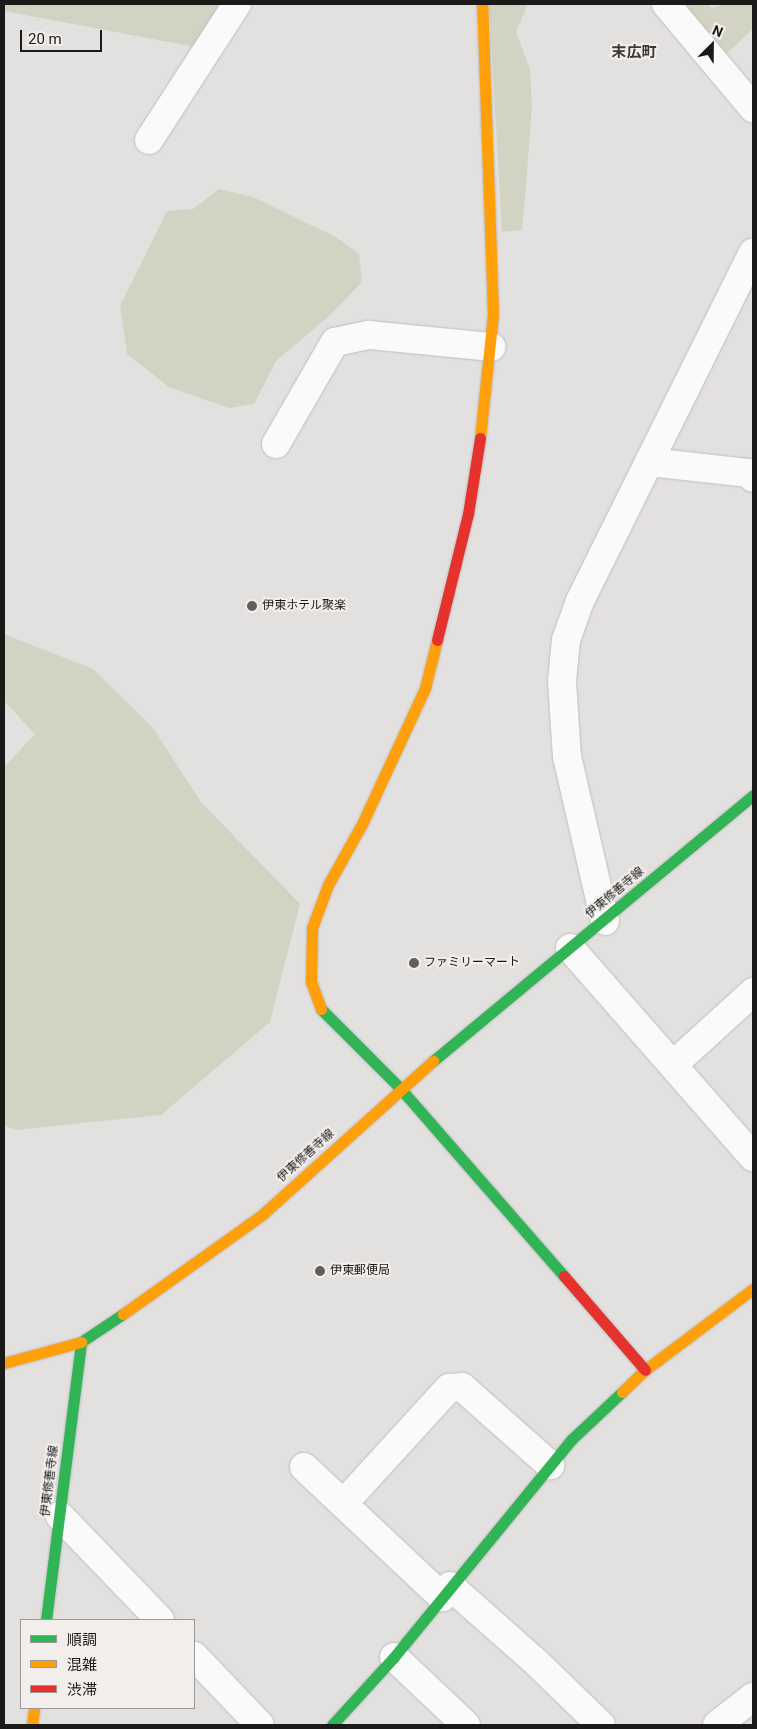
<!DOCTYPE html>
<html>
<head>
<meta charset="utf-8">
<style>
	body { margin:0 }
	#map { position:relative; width:757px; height:1729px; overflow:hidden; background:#e3e1e0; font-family:Roboto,"Noto Sans JP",sans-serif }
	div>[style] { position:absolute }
	.green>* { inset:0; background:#d2d3c3 }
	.roads { filter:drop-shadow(0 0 1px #c0bebe) drop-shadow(0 0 1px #c0bebe) }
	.street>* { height:28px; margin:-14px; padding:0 14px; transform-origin:14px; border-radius:14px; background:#fbfafa }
	.fast>* { height:11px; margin:-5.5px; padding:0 5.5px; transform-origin:5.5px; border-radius:5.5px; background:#30b455 }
	.slow>* { height:11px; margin:-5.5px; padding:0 5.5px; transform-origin:5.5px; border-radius:5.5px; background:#ff9f0a }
	.jam>* { height:11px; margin:-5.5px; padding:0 5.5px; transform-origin:5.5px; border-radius:5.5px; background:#e5322d }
	.dots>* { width:14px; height:14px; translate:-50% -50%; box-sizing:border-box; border:2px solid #f1eeec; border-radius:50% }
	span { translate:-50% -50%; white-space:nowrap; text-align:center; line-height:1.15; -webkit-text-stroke:4px #f1eeec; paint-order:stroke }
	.poi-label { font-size:12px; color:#1b1a19 }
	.left { translate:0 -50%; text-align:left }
	.street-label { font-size:12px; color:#1b1a19 }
	.quarter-label { font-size:15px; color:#3a3836; font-weight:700 }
	.frame { position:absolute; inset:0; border:5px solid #1b1a19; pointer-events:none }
	.legend { position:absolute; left:20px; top:1619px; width:175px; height:90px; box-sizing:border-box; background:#f1eeec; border:1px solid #9b9998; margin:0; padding:6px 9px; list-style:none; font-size:15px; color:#1b1a19 }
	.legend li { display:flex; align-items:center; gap:10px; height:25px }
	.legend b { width:25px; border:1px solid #9b9998 }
	.north { position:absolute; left:687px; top:20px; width:50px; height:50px; -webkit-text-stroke:4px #f1eeec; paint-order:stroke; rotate:23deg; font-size:14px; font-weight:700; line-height:20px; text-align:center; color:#1b1a19 }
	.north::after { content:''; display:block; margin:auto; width:18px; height:22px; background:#1b1a19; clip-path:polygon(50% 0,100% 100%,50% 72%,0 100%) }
	.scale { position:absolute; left:20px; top:30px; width:82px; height:22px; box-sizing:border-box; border:2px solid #1b1a19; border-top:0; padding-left:6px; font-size:15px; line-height:18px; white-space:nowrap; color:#1b1a19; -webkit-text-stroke:4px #f1eeec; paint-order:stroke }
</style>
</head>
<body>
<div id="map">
	<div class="green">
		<div style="clip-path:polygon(4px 4px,232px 4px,195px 47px,4px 11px)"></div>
		<div style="clip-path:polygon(489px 4px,528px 4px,516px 32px,530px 69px,532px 106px,525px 199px,522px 230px,502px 232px)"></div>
		<div style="clip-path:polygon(682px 4px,706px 4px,712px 8px,724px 4px,753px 4px,753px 29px,724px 56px)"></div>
		<div style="clip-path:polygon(219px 189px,253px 197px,336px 237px,359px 254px,362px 282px,329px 316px,276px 361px,254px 404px,229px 408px,169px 387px,127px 354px,120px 306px,167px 211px,193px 209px)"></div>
		<div style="clip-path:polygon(4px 634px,93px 669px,153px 728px,201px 802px,300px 904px,270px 1022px,161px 1115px,15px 1130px,4px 1125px,4px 767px,35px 734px,4px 701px)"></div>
	</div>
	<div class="roads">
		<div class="street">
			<div style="left:666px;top:4px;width:136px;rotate:50.1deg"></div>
			<div style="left:149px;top:140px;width:162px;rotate:-57.1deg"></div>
			<div style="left:276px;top:444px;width:118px;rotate:-60deg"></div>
			<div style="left:335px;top:342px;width:35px;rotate:-12deg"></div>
			<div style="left:369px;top:335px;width:123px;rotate:5.6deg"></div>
			<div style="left:649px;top:462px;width:101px;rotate:6.3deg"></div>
			<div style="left:749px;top:473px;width:6px;rotate:51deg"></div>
			<div style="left:605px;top:921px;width:168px;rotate:-103deg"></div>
			<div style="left:567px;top:757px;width:76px;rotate:-93.8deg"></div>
			<div style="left:562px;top:681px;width:41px;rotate:-84.4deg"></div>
			<div style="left:566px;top:640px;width:41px;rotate:-70.3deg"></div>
			<div style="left:580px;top:601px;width:389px;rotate:-63.6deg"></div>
			<div style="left:570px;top:948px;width:278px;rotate:48.8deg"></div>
			<div style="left:674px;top:1064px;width:107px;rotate:-42.3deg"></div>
			<div style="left:304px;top:1467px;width:190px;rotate:43.3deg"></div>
			<div style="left:343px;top:1504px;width:157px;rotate:-47.6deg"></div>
			<div style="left:449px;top:1388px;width:13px;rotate:-4deg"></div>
			<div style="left:462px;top:1387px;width:118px;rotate:41.6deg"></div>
			<div style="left:60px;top:1516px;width:144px;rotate:46.1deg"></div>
			<div style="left:450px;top:1586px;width:116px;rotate:41.5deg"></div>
			<div style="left:537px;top:1663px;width:89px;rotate:44.1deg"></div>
			<div style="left:194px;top:1656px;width:95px;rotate:46.3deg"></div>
			<div style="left:394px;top:1657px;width:99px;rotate:43.4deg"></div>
			<div style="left:717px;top:1725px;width:46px;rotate:-37.9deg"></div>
		</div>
		<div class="fast">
			<div style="left:321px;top:1009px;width:112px;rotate:45deg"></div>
			<div style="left:400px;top:1088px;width:249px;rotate:48.9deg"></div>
			<div style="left:433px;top:1061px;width:416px;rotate:-39.7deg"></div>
			<div style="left:46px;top:1620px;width:280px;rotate:-82.8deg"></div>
			<div style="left:81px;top:1342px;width:50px;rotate:-33.7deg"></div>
			<div style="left:332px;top:1725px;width:92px;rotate:-47.6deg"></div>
			<div style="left:394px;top:1657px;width:281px;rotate:-50.8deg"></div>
			<div style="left:572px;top:1439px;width:69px;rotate:-43.2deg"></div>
		</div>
		<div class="slow">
			<div style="left:480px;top:438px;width:125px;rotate:-84deg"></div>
			<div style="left:493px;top:314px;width:310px;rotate:-92deg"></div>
			<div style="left:321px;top:1009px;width:29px;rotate:-110deg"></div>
			<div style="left:311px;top:982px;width:54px;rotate:-88.9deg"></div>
			<div style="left:312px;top:928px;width:46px;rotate:-69.6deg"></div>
			<div style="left:328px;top:885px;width:70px;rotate:-60.9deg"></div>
			<div style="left:362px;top:824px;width:150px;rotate:-65.1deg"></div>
			<div style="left:425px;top:688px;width:49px;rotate:-76deg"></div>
			<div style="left:123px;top:1314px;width:172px;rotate:-35.5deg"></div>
			<div style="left:263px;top:1214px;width:229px;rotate:-42deg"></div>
			<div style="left:4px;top:1363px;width:80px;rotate:-15.3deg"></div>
			<div style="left:622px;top:1392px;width:32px;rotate:-44deg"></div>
			<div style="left:645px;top:1370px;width:135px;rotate:-36.9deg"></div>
			<div style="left:32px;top:1725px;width:17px;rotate:-83deg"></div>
		</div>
		<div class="jam">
			<div style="left:437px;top:640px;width:130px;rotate:-76.2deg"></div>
			<div style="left:468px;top:514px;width:77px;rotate:-81deg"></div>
			<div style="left:564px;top:1276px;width:124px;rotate:49.2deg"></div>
		</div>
	</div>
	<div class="dots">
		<div style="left:252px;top:606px;background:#61605f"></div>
		<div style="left:414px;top:963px;background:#61605f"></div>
		<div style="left:320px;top:1271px;background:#61605f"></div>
	</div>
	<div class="poi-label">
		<span class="left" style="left:262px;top:606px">伊東ホテル聚楽</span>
		<span class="left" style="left:424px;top:963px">ファミリーマート</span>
		<span class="left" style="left:330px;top:1271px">伊東郵便局</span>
	</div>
	<div class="street-label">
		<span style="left:615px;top:893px;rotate:-40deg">伊東修善寺線</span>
		<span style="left:306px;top:1156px;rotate:-42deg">伊東修善寺線</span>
		<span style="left:50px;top:1481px;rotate:-83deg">伊東修善寺線</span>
	</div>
	<div class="quarter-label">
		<span style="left:634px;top:53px">末広町</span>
	</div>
	<div class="frame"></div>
	<ul class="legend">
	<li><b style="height:6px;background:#30b455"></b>順調</li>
	<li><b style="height:6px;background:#ff9f0a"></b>混雑</li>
	<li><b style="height:6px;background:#e5322d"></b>渋滞</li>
	</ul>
	<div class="north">N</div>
	<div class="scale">20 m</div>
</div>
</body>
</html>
